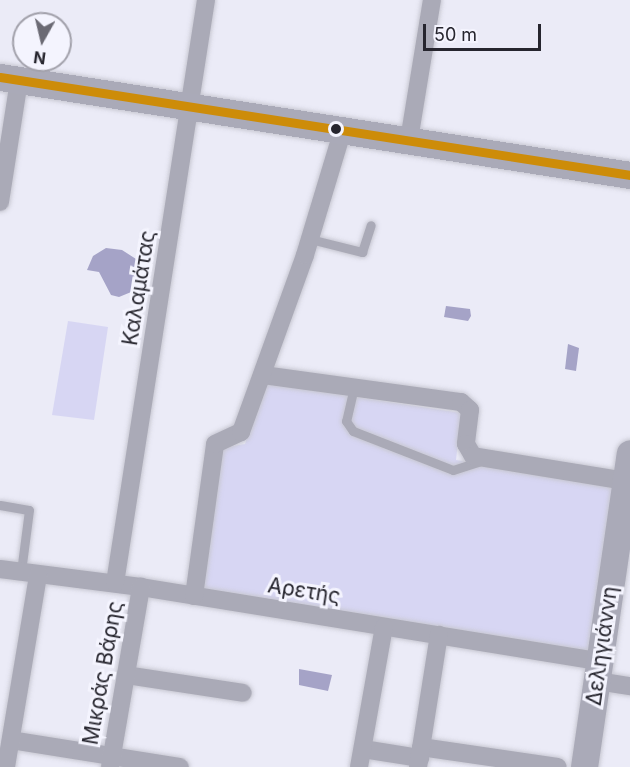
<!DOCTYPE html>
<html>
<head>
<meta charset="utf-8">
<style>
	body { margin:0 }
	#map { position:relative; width:630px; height:767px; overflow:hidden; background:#ebebf7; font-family:Inter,sans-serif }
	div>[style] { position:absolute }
	.green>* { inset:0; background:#d7d6f3 }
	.water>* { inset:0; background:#a5a3c7 }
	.roads { filter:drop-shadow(0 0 2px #c8c8d2) drop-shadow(0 0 2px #c8c8d2) }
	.lane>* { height:9px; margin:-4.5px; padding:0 4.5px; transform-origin:4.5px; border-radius:4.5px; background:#aaaab7 }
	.street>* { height:18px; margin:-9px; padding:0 9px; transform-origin:9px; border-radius:9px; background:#aaaab7 }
	.secondary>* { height:27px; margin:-13.5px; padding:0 13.5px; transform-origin:13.5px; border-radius:13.5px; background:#aaaab8 }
	.bus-1>* { height:9px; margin:-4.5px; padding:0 4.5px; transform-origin:4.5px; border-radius:4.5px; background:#cd8c09 }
	.dots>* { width:16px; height:16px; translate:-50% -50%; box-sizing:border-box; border:3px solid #f4f4fe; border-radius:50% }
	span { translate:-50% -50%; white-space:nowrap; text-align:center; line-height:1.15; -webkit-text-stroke:6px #f4f4fe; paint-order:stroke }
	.street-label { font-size:21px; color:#26252e }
	.north { position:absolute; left:12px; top:12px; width:60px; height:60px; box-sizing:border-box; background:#f4f4fe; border:2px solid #a2a1ab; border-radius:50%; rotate:188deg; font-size:16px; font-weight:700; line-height:24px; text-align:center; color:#26252e }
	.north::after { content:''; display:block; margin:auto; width:21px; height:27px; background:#6b6a74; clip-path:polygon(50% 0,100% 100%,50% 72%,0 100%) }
	.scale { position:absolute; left:423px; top:24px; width:118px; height:27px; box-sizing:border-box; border:3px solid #26252e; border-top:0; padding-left:8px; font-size:18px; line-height:21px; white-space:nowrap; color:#26252e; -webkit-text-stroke:4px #f4f4fe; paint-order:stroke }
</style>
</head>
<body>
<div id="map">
	<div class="green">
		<div style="clip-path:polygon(68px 321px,108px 327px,94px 420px,52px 415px)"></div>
		<div style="clip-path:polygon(264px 383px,461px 413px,456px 460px,615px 487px,591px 655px,194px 589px,216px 449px,245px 444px)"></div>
	</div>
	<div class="water">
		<div style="clip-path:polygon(106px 248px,122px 250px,136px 259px,140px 275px,136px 290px,119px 297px,111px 295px,99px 272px,87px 270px,93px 256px)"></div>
		<div style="clip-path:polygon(446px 306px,470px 309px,471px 316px,468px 321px,444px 317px)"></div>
		<div style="clip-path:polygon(568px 344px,579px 348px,576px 371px,565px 369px)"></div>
		<div style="clip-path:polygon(299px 669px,332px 675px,328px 691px,299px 685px)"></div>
	</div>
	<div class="roads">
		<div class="lane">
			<div style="left:310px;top:239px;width:54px;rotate:14deg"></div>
			<div style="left:362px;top:252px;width:28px;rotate:-72deg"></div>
			<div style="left:354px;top:387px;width:35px;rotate:103deg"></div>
			<div style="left:346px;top:421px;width:12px;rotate:55deg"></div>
			<div style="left:353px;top:431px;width:107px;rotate:21.3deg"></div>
			<div style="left:453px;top:470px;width:32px;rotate:-18deg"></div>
			<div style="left:0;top:505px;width:29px;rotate:10deg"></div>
			<div style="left:29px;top:510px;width:63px;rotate:97.4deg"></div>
		</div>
		<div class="street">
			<div style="left:409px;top:140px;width:142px;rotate:-80.7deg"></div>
			<div style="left:0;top:202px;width:123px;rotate:-81.1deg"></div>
			<div style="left:263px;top:375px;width:200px;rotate:7.8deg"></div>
			<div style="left:461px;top:402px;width:12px;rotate:42deg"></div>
			<div style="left:470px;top:410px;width:34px;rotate:97deg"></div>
			<div style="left:466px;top:444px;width:14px;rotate:60deg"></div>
			<div style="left:473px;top:456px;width:155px;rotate:9.3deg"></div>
			<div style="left:0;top:569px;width:142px;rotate:7.3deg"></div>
			<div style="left:141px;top:587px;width:465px;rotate:9.2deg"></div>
			<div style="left:115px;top:583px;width:590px;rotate:-81.13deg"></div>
			<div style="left:194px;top:596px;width:153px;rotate:-82.1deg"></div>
			<div style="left:215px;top:444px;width:29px;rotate:-25deg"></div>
			<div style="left:241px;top:432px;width:188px;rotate:-70.1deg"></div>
			<div style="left:305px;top:255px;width:132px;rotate:-73.2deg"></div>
			<div style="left:126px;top:675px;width:118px;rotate:8.7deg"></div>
			<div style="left:597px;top:681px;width:33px;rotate:9deg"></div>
			<div style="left:11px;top:740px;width:171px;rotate:9.1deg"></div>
			<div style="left:421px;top:747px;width:138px;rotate:8.3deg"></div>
			<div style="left:363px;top:749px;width:58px;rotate:9deg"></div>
			<div style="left:6px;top:767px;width:195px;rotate:-80.5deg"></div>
			<div style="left:110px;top:767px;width:183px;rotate:-80.2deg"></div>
			<div style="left:359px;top:767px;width:142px;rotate:-79.9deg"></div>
			<div style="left:418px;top:767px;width:134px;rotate:-81deg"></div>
		</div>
		<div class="secondary">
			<div style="left:0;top:77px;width:638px;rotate:8.84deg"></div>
			<div style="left:584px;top:767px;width:317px;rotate:-81.7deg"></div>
		</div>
	</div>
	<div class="bus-1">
		<div style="left:0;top:77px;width:638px;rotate:8.84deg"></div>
	</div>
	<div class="dots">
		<div style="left:336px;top:129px;background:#26252e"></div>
	</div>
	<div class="street-label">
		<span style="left:139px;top:288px;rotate:-81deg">Καλαμάτας</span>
		<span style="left:304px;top:591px;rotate:9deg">Αρετής</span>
		<span style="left:602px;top:646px;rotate:-82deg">Δεληγιάννη</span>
		<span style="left:103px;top:673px;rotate:-80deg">Μικράς Βάρης</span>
	</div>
	<div class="north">N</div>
	<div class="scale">50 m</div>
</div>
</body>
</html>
